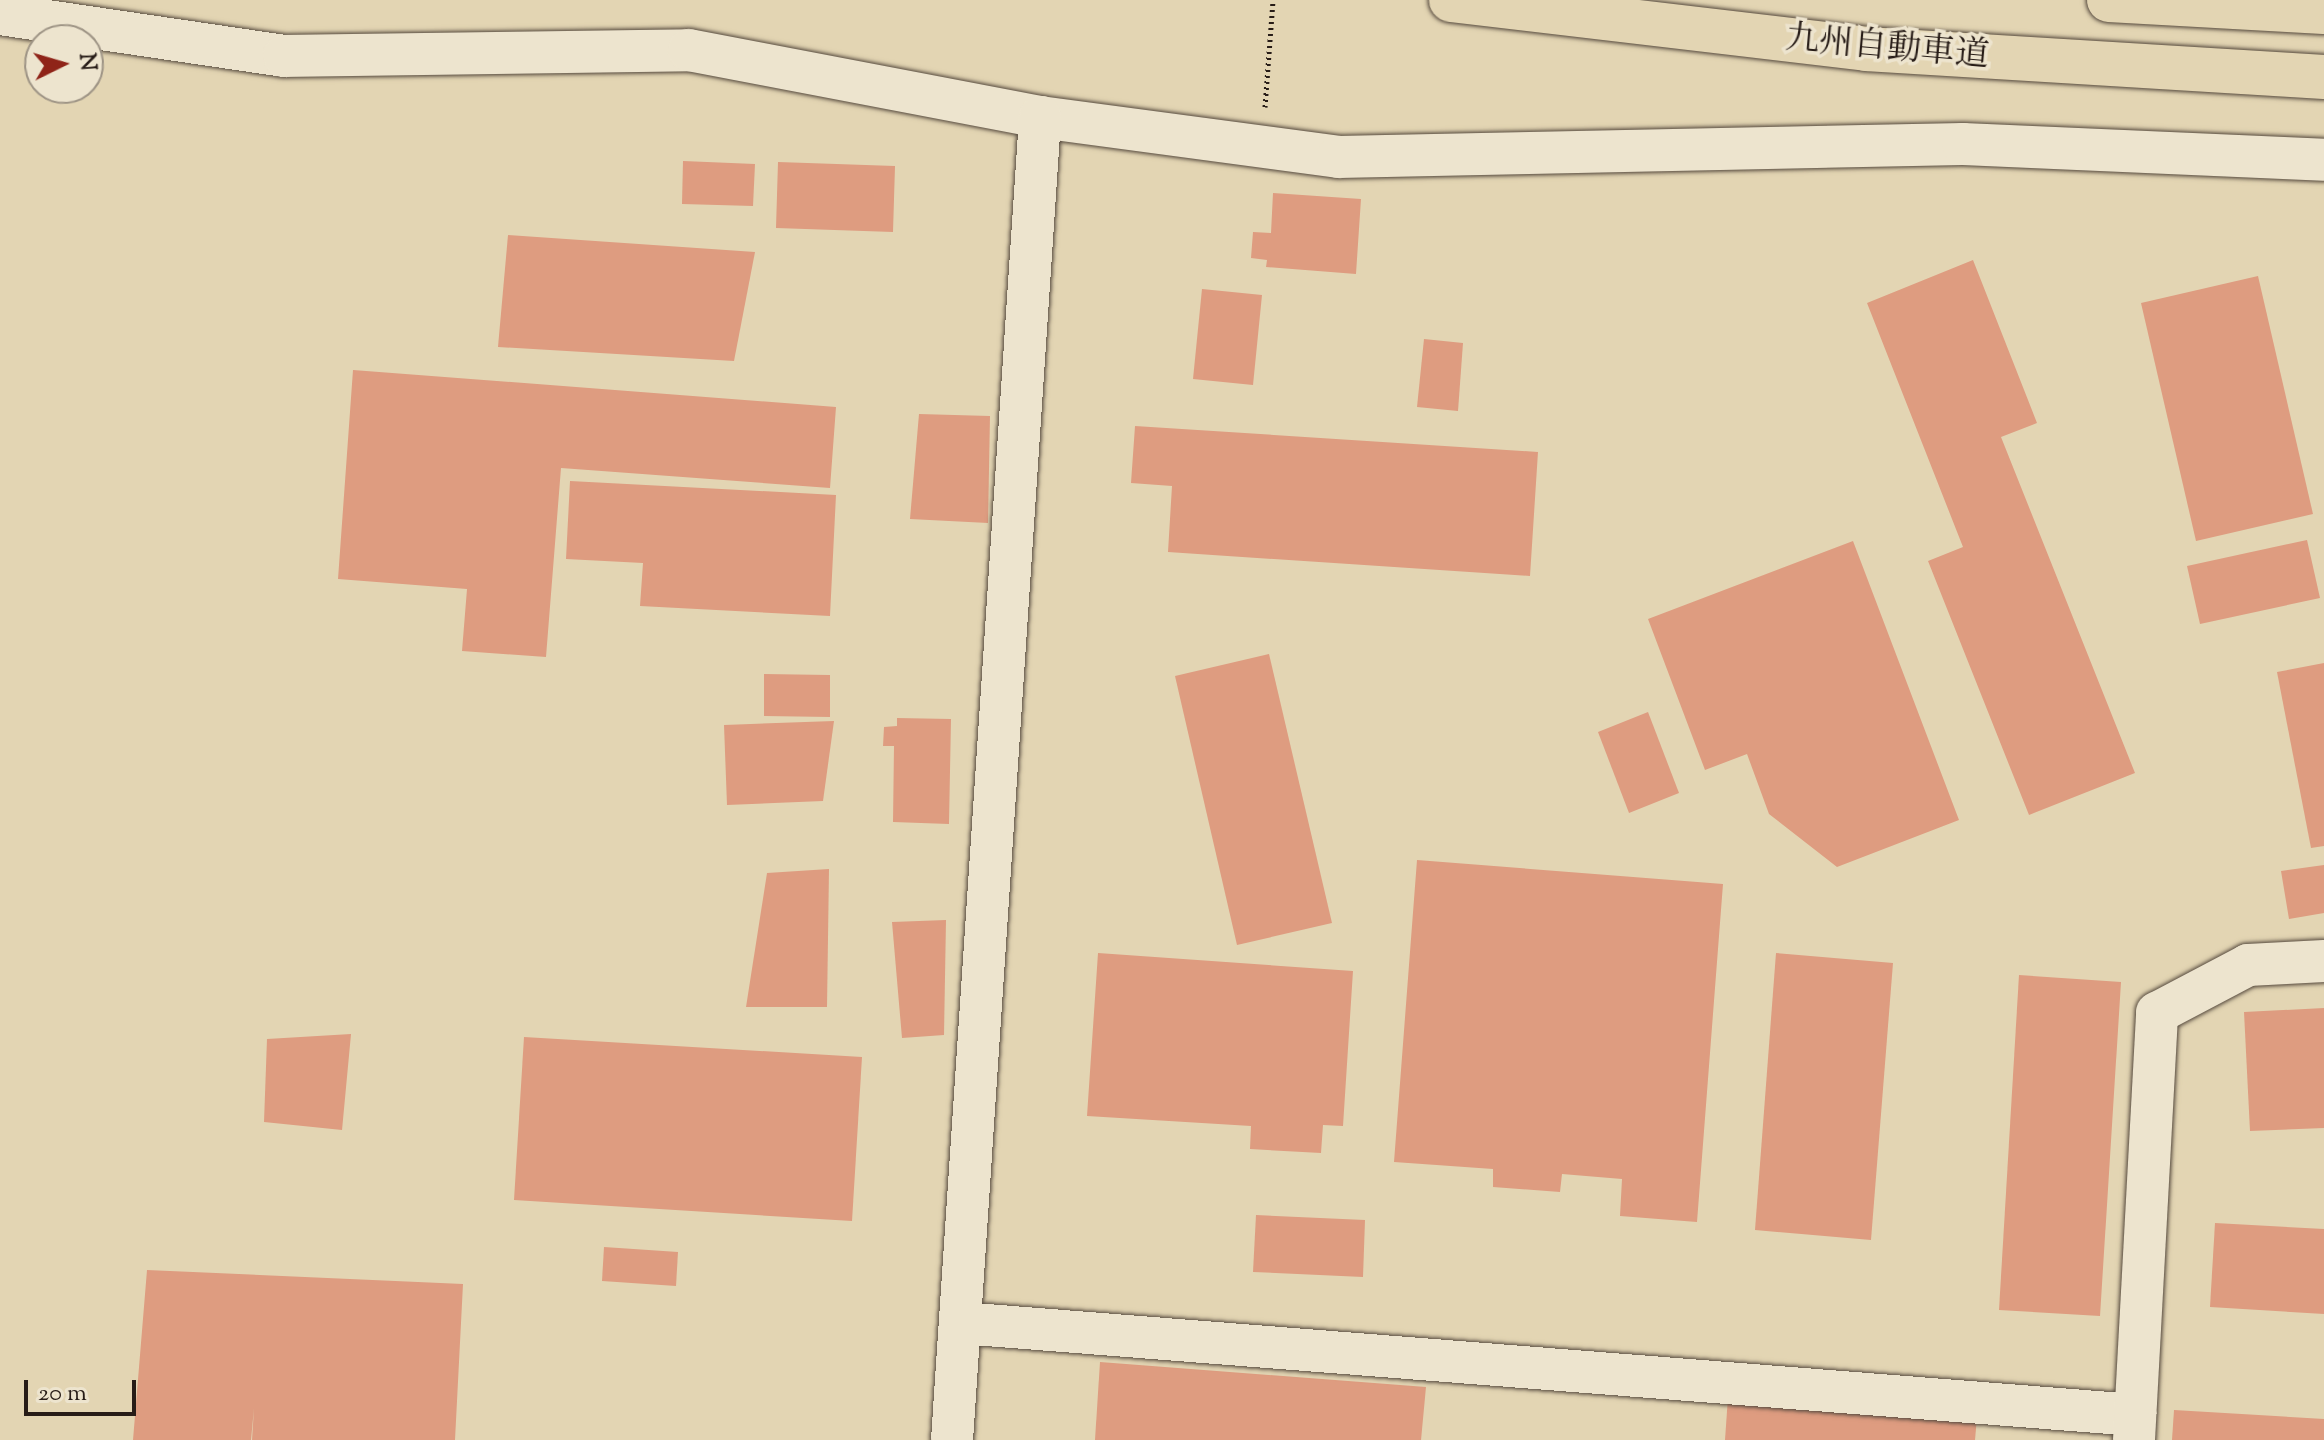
<!DOCTYPE html>
<html>
<head>
<meta charset="utf-8">
<style>
	body { margin:0 }
	#map { position:relative; width:2324px; height:1440px; overflow:hidden; background:#e3d5b3; font-family:"Sorts Mill Goudy","Noto Serif JP",serif }
	div>[style] { position:absolute }
	.building>* { inset:0; background:#de9c80 }
	.path>* { height:5px; margin-top:-2.5px; transform-origin:0; background:repeating-linear-gradient(90deg,#271c17 0 2px,transparent 0 6px) }
	.roads { filter:drop-shadow(0 0 2px #564a3e) drop-shadow(0 0 2px #564a3e) }
	.street>* { height:42px; margin:-21px; padding:0 21px; transform-origin:21px; border-radius:21px; background:#ede4ce }
	.highway>* { height:44px; margin:-22px; padding:0 22px; transform-origin:22px; border-radius:22px; background:#e3d5b3 }
	span { translate:-50% -50%; white-space:nowrap; text-align:center; line-height:1.15; -webkit-text-stroke:7px #ede4ce; paint-order:stroke }
	.street-label { font-size:34px; color:#271c17 }
	.north { position:absolute; left:24px; top:24px; width:80px; height:80px; box-sizing:border-box; background:#ede4ce; border:2px solid #9e9485; border-radius:50%; rotate:85deg; font-size:22px; font-weight:700; line-height:32px; text-align:center; color:#271c17 }
	.north::after { content:''; display:block; margin:auto; width:28px; height:36px; background:#8f2418; clip-path:polygon(50% 0,100% 100%,50% 72%,0 100%) }
	.scale { position:absolute; left:24px; top:1380px; width:112px; height:36px; box-sizing:border-box; border:4px solid #271c17; border-top:0; padding-left:10px; font-size:24px; line-height:28px; white-space:nowrap; color:#271c17; -webkit-text-stroke:6px #ede4ce; paint-order:stroke }
</style>
</head>
<body>
<div id="map">
	<div class="building">
		<div style="clip-path:polygon(683px 161px,755px 164px,753px 206px,682px 204px)"></div>
		<div style="clip-path:polygon(778px 162px,895px 166px,893px 232px,776px 228px)"></div>
		<div style="clip-path:polygon(1273px 193px,1361px 199px,1356px 274px,1266px 267px,1267px 260px,1251px 258px,1253px 232px,1271px 233px)"></div>
		<div style="clip-path:polygon(508px 235px,755px 252px,734px 361px,498px 347px)"></div>
		<div style="clip-path:polygon(1973px 260px,2037px 423px,2001px 437px,2135px 773px,2029px 815px,1928px 561px,1963px 547px,1867px 303px)"></div>
		<div style="clip-path:polygon(2258px 276px,2313px 514px,2196px 541px,2141px 303px)"></div>
		<div style="clip-path:polygon(1202px 289px,1262px 295px,1253px 385px,1193px 379px)"></div>
		<div style="clip-path:polygon(1424px 339px,1463px 343px,1458px 411px,1417px 407px)"></div>
		<div style="clip-path:polygon(353px 370px,836px 407px,830px 488px,561px 468px,546px 657px,462px 651px,467px 589px,338px 579px)"></div>
		<div style="clip-path:polygon(919px 414px,990px 416px,988px 523px,910px 519px)"></div>
		<div style="clip-path:polygon(1135px 426px,1538px 452px,1530px 576px,1168px 552px,1172px 486px,1131px 483px)"></div>
		<div style="clip-path:polygon(570px 481px,836px 495px,830px 616px,640px 606px,643px 563px,566px 559px)"></div>
		<div style="clip-path:polygon(2307px 540px,2320px 598px,2200px 624px,2187px 566px)"></div>
		<div style="clip-path:polygon(1853px 541px,1959px 820px,1837px 867px,1769px 814px,1747px 754px,1705px 770px,1648px 619px)"></div>
		<div style="clip-path:polygon(1269px 654px,1332px 923px,1237px 945px,1175px 676px)"></div>
		<div style="clip-path:polygon(2324px 663px,2324px 846px,2311px 848px,2277px 672px)"></div>
		<div style="clip-path:polygon(764px 674px,830px 675px,830px 717px,764px 716px)"></div>
		<div style="clip-path:polygon(1648px 712px,1679px 793px,1629px 813px,1598px 732px)"></div>
		<div style="clip-path:polygon(897px 718px,951px 719px,949px 824px,893px 822px,894px 746px,883px 746px,884px 727px,897px 726px)"></div>
		<div style="clip-path:polygon(834px 721px,823px 801px,727px 805px,724px 725px)"></div>
		<div style="clip-path:polygon(1417px 860px,1723px 884px,1697px 1222px,1620px 1216px,1622px 1179px,1562px 1174px,1560px 1192px,1493px 1187px,1493px 1169px,1394px 1162px)"></div>
		<div style="clip-path:polygon(2324px 865px,2324px 913px,2289px 919px,2281px 871px)"></div>
		<div style="clip-path:polygon(829px 869px,827px 1007px,746px 1007px,767px 873px)"></div>
		<div style="clip-path:polygon(946px 920px,944px 1035px,902px 1038px,892px 922px)"></div>
		<div style="clip-path:polygon(1098px 953px,1353px 971px,1343px 1126px,1323px 1125px,1321px 1153px,1250px 1149px,1251px 1126px,1087px 1116px)"></div>
		<div style="clip-path:polygon(1776px 953px,1893px 963px,1871px 1240px,1755px 1230px)"></div>
		<div style="clip-path:polygon(2019px 975px,2121px 982px,2100px 1316px,1999px 1310px)"></div>
		<div style="clip-path:polygon(2324px 1008px,2324px 1128px,2250px 1131px,2244px 1012px)"></div>
		<div style="clip-path:polygon(351px 1034px,342px 1130px,264px 1122px,267px 1039px)"></div>
		<div style="clip-path:polygon(524px 1037px,862px 1057px,852px 1221px,514px 1200px)"></div>
		<div style="clip-path:polygon(1256px 1215px,1365px 1220px,1363px 1277px,1253px 1272px)"></div>
		<div style="clip-path:polygon(2215px 1223px,2324px 1229px,2324px 1314px,2210px 1307px)"></div>
		<div style="clip-path:polygon(604px 1247px,678px 1252px,676px 1286px,602px 1281px)"></div>
		<div style="clip-path:polygon(147px 1270px,463px 1284px,455px 1440px,252px 1440px,254px 1408px,251px 1440px,133px 1440px)"></div>
		<div style="clip-path:polygon(1100px 1362px,1426px 1387px,1421px 1440px,1095px 1440px)"></div>
		<div style="clip-path:polygon(1728px 1397px,1977px 1417px,1975px 1440px,1725px 1440px)"></div>
		<div style="clip-path:polygon(2174px 1410px,2324px 1419px,2324px 1440px,2172px 1440px)"></div>
	</div>
	<div class="path">
		<div style="left:1265px;top:107px;width:107px;rotate:-85.7deg"></div>
	</div>
	<div class="roads">
		<div class="street">
			<div style="left:0;top:14px;width:287px;rotate:8.4deg"></div>
			<div style="left:284px;top:56px;width:405px;rotate:-0.8deg"></div>
			<div style="left:689px;top:50px;width:357px;rotate:10.8deg"></div>
			<div style="left:1040px;top:117px;width:301px;rotate:7.6deg"></div>
			<div style="left:1338px;top:157px;width:625px;rotate:-1.19deg"></div>
			<div style="left:1963px;top:144px;width:361px;rotate:2.5deg"></div>
			<div style="left:961px;top:1323px;width:1178px;rotate:4.48deg"></div>
			<div style="left:952px;top:1440px;width:1326px;rotate:-86.19deg"></div>
			<div style="left:2134px;top:1440px;width:428px;rotate:-86.9deg"></div>
			<div style="left:2157px;top:1013px;width:103px;rotate:-27.8deg"></div>
			<div style="left:2248px;top:965px;width:76px;rotate:-3deg"></div>
		</div>
		<div class="highway">
			<div style="left:1451px;top:0;width:418px;rotate:6.7deg"></div>
			<div style="left:1866px;top:49px;width:459px;rotate:3.5deg"></div>
			<div style="left:2109px;top:0;width:215px;rotate:3.2deg"></div>
		</div>
	</div>
	<div class="street-label">
		<span style="left:1887px;top:48px;rotate:5deg">九州自動車道</span>
	</div>
	<div class="north">N</div>
	<div class="scale">20 m</div>
</div>
</body>
</html>
